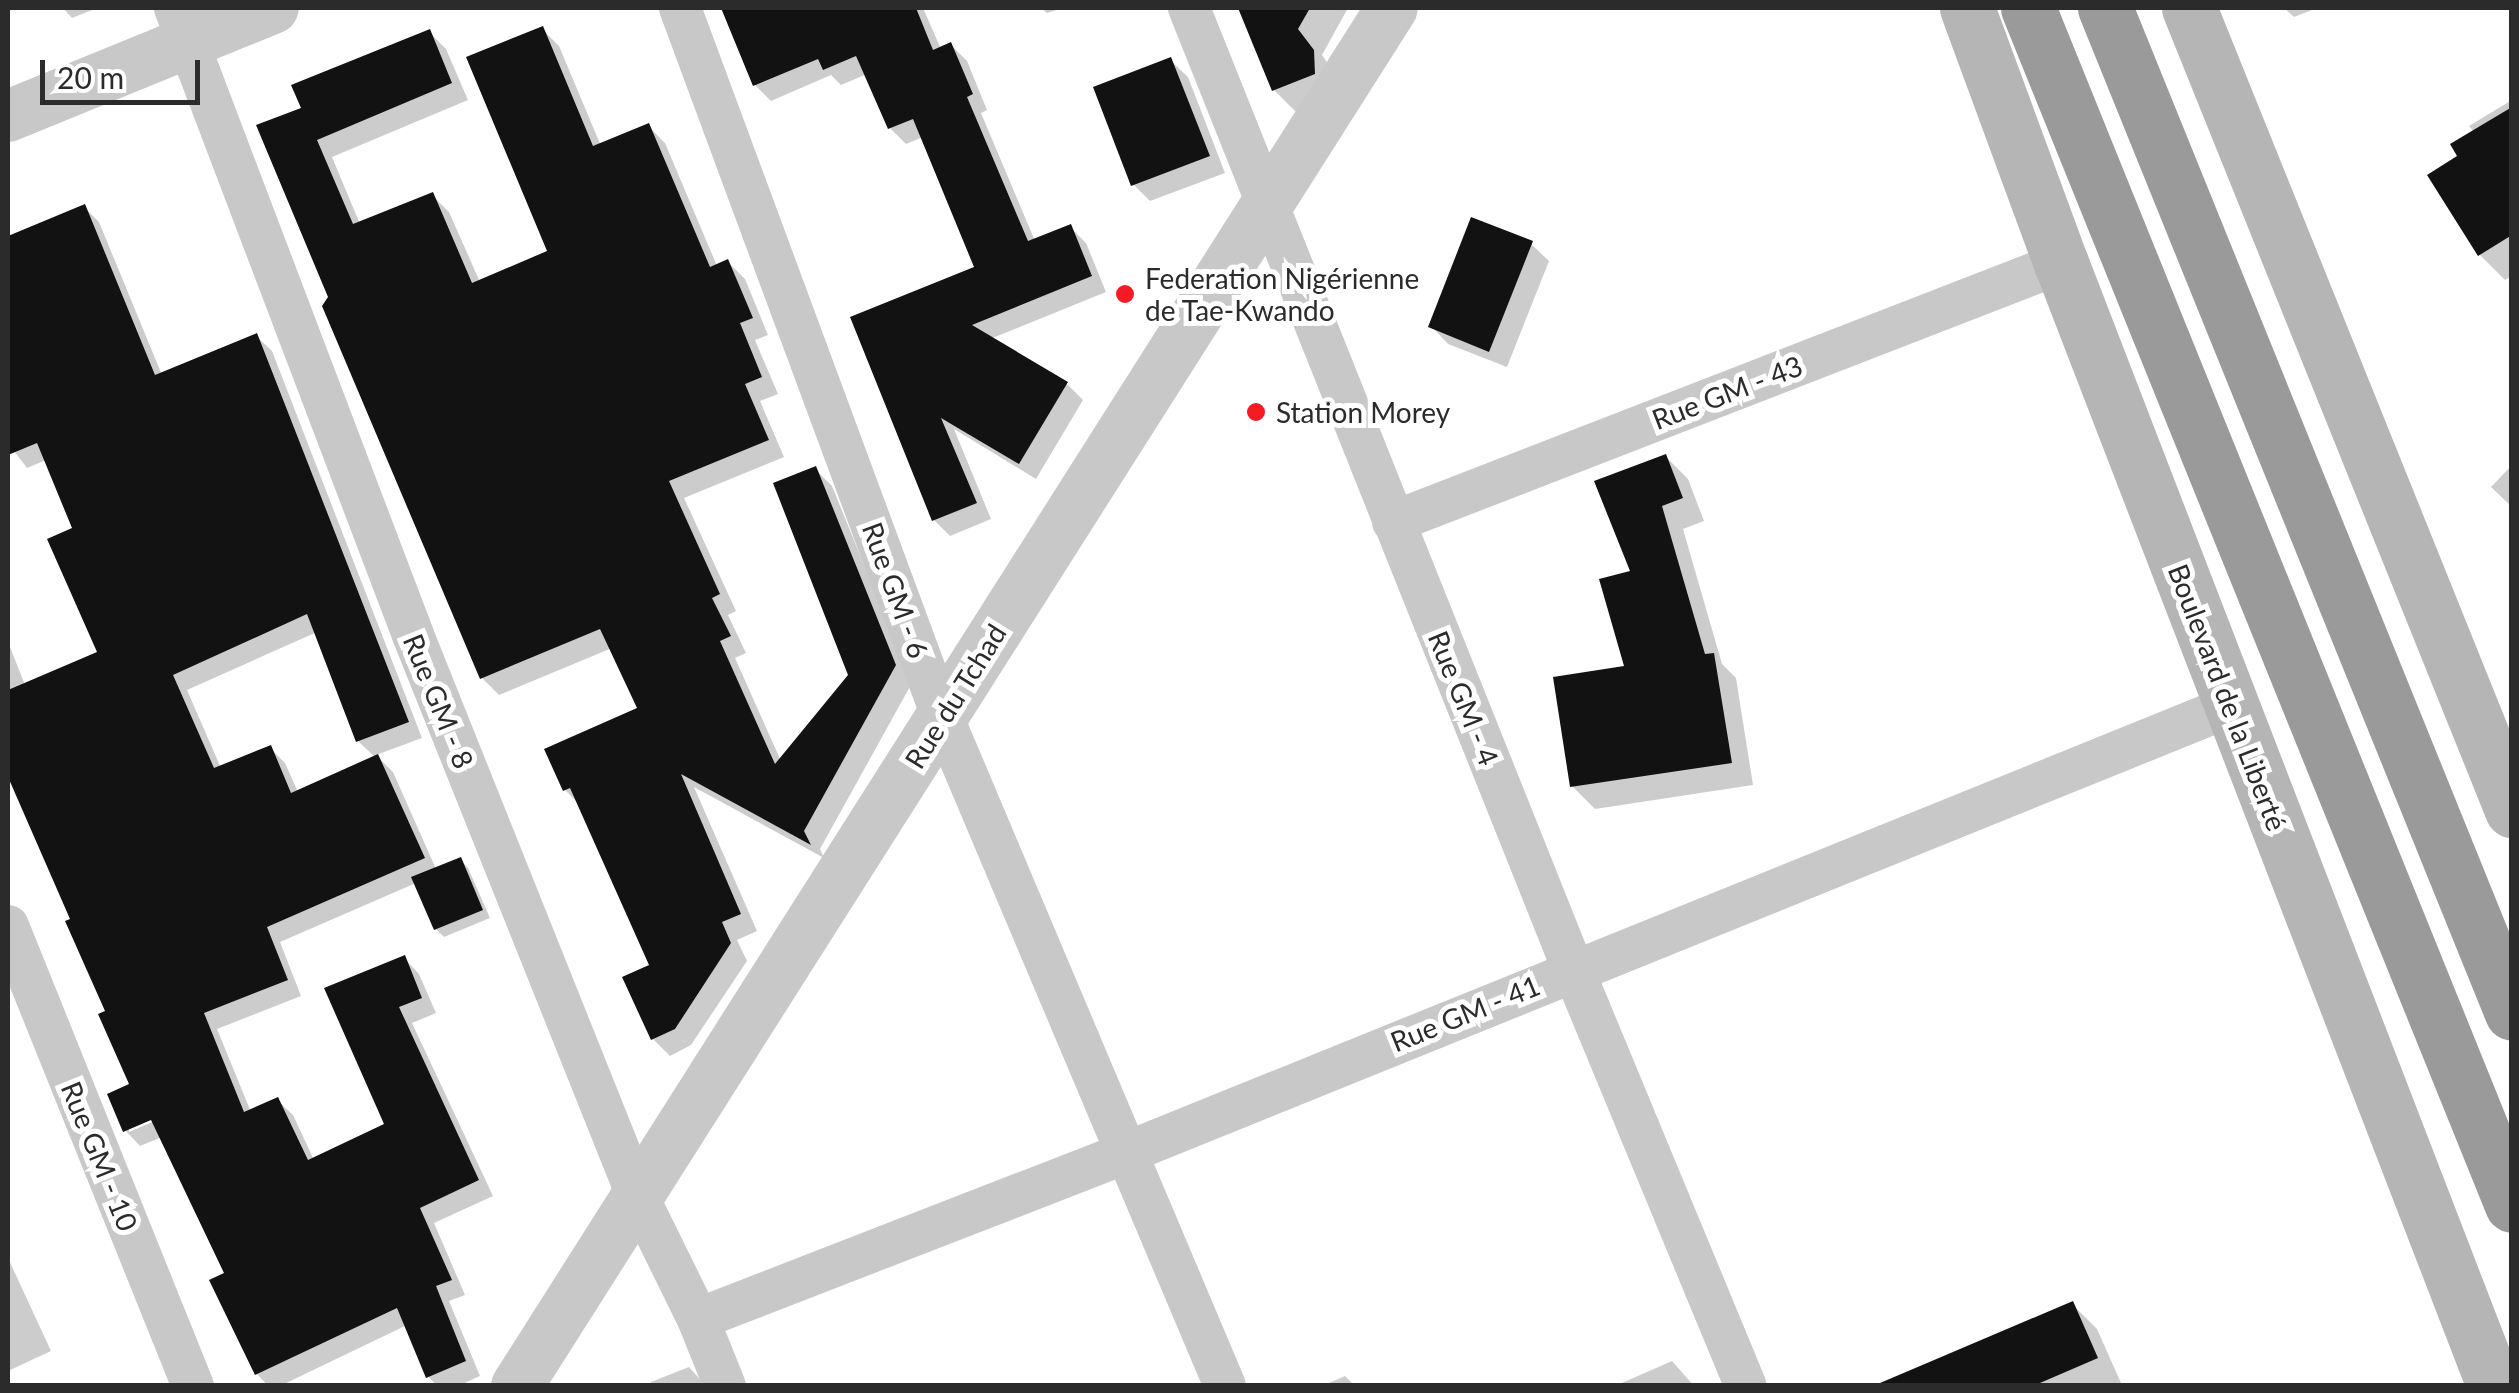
<!DOCTYPE html>
<html>
<head>
<meta charset="utf-8">
<style>
	body { margin:0 }
	#map { position:relative; width:2519px; height:1393px; overflow:hidden; background:#fff; font-family:Lato,sans-serif }
	div>[style] { position:absolute }
	.shadow>* { inset:0; background:#0003 }
	.building>* { inset:0; background:#121212 }
	.minor>* { height:42px; margin:-21px; padding:0 21px; transform-origin:21px; border-radius:21px; background:#c8c8c8 }
	.tertiary>* { height:52px; margin:-26px; padding:0 26px; transform-origin:26px; border-radius:26px; background:#c8c8c8 }
	.secondary>* { height:55px; margin:-27.5px; padding:0 27.5px; transform-origin:27.5px; border-radius:27.5px; background:#b5b5b5 }
	.trunk>* { height:55px; margin:-27.5px; padding:0 27.5px; transform-origin:27.5px; border-radius:27.5px; background:#9a9a9a }
	.dots>* { width:28px; height:28px; translate:-50% -50%; box-sizing:border-box; border:5px solid #fff; border-radius:50% }
	span { translate:-50% -50%; white-space:nowrap; text-align:center; line-height:1.15; -webkit-text-stroke:10px #fff; paint-order:stroke }
	.poi-label { font-size:28px; color:#2b2b2b }
	.left { translate:0 -50%; text-align:left }
	.street-label { font-size:28px; color:#2b2b2b }
	.frame { position:absolute; inset:0; border:10px solid #2b2b2b; pointer-events:none }
	.scale { position:absolute; left:40px; top:60px; width:160px; height:45px; box-sizing:border-box; border:5px solid #2b2b2b; border-top:0; padding-left:12px; font-size:30px; line-height:35px; white-space:nowrap; color:#2b2b2b; -webkit-text-stroke:8px #fff; paint-order:stroke }
</style>
</head>
<body>
<div id="map">
	<div class="shadow">
		<div style="clip-path:polygon(63px 8px,97px 8px,72px 18px)"></div>
		<div style="clip-path:polygon(779px 8px,923px 8px,941px 49px,951px 45px,967px 61px,987px 110px,981px 113px,1035px 241px,1070px 227px,1086px 243px,1106px 292px,990px 339px,1067px 384px,1083px 400px,1036px 479px,954px 429px,991px 519px,950px 536px,934px 520px,854px 318px,977px 268px,923px 137px,906px 144px,890px 128px,867px 74px,841px 85px,831px 75px,771px 101px,755px 85px,732px 28px)"></div>
		<div style="clip-path:polygon(1041px 8px,1063px 8px,1047px 13px)"></div>
		<div style="clip-path:polygon(1240px 8px,1348px 8px,1322px 55px,1338px 78px,1299px 115px,1274px 90px)"></div>
		<div style="clip-path:polygon(2284px 8px,2317px 8px,2294px 17px)"></div>
		<div style="clip-path:polygon(542px 29px,559px 46px,601px 146px,648px 126px,665px 143px,717px 266px,728px 262px,745px 279px,768px 335px,755px 340px,778px 394px,760px 401px,784px 457px,684px 498px,736px 611px,728px 615px,746px 653px,735px 658px,781px 761px,851px 675px,815px 469px,832px 486px,912px 683px,820px 849px,824px 858px,694px 787px,757px 931px,737px 940px,747px 961px,691px 1045px,670px 1056px,653px 1039px,652px 967px,580px 805px,565px 790px,641px 709px,612px 648px,499px 695px,482px 678px,331px 297px,304px 109px,429px 32px,446px 49px,468px 100px,332px 157px,360px 224px,432px 195px,449px 212px,480px 282px,550px 253px)"></div>
		<div style="clip-path:polygon(1170px 60px,1188px 77px,1225px 173px,1150px 201px,1133px 184px)"></div>
		<div style="clip-path:polygon(2512px 100px,2512px 276px,2505px 280px,2480px 255px,2461px 157px,2474px 132px,2469px 126px)"></div>
		<div style="clip-path:polygon(evenodd,84px 207px,99px 222px,162px 375px,256px 336px,272px 351px,422px 738px,376px 755px,393px 772px,436px 869px,460px 859px,468px 868px,490px 918px,444px 937px,436px 929px,416px 883px,280px 942px,301px 996px,217px 1029px,251px 1112px,277px 1100px,293px 1115px,314px 1160px,387px 1126px,328px 990px,404px 958px,419px 974px,436px 1013px,412px 1023px,493px 1196px,434px 1223px,465px 1295px,449px 1301px,480px 1376px,458px 1386px,437px 1386px,428px 1376px,407px 1325px,280px 1386px,268px 1386px,257px 1374px,227px 1274px,162px 1137px,140px 1146px,125px 1130px,132px 1086px,108px 1013px,8px 766px,8px 642px,25px 685px,100px 653px,75px 530px,46px 460px,27px 468px,8px 443px,8px 347px,67px 322px,84px 207px,317px 632px,358px 741px,376px 758px,298px 792px,285px 763px,270px 748px,221px 768px,187px 690px,317px 632px,84px 207px,162px 1113px,164px 1117px,129px 1132px,129px 1127px,162px 1113px)"></div>
		<div style="clip-path:polygon(1531px 244px,1549px 261px,1507px 367px,1448px 344px,1431px 326px)"></div>
		<div style="clip-path:polygon(1665px 456px,1688px 479px,1704px 521px,1683px 529px,1722px 664px,1736px 678px,1753px 785px,1595px 809px,1572px 786px,1627px 669px,1633px 573px)"></div>
		<div style="clip-path:polygon(2512px 465px,2512px 507px,2491px 487px)"></div>
		<div style="clip-path:polygon(8px 1258px,51px 1351px,8px 1371px)"></div>
		<div style="clip-path:polygon(2072px 1304px,2097px 1329px,2121px 1383px,1878px 1386px)"></div>
		<div style="clip-path:polygon(1672px 1361px,1694px 1386px,1615px 1386px)"></div>
		<div style="clip-path:polygon(689px 1367px,706px 1386px,649px 1386px,651px 1382px)"></div>
		<div style="clip-path:polygon(1345px 1376px,1355px 1386px,1322px 1386px)"></div>
	</div>
	<div class="building">
		<div style="clip-path:polygon(721px 8px,916px 8px,933px 50px,951px 42px,973px 94px,967px 97px,1028px 241px,1071px 224px,1092px 276px,972px 325px,1068px 382px,1019px 464px,941px 418px,977px 503px,932px 521px,850px 317px,974px 267px,913px 119px,888px 129px,856px 56px,823px 70px,818px 59px,753px 86px)"></div>
		<div style="clip-path:polygon(1238px 8px,1310px 8px,1298px 29px,1314px 50px,1315px 74px,1272px 91px)"></div>
		<div style="clip-path:polygon(543px 26px,593px 146px,649px 123px,710px 267px,728px 259px,753px 318px,740px 323px,762px 377px,745px 384px,769px 440px,669px 481px,720px 594px,712px 598px,731px 636px,720px 641px,775px 764px,848px 675px,773px 483px,816px 466px,896px 665px,804px 831px,811px 845px,681px 774px,741px 914px,722px 922px,731px 943px,675px 1029px,651px 1040px,622px 977px,649px 965px,570px 788px,563px 791px,544px 749px,637px 708px,600px 629px,480px 679px,322px 306px,328px 297px,256px 125px,301px 108px,291px 85px,430px 29px,452px 83px,317px 140px,353px 224px,433px 192px,472px 283px,547px 251px,466px 57px)"></div>
		<div style="clip-path:polygon(1171px 57px,1210px 156px,1131px 186px,1093px 87px)"></div>
		<div style="clip-path:polygon(2512px 107px,2512px 235px,2478px 256px,2427px 175px,2457px 156px,2450px 144px)"></div>
		<div style="clip-path:polygon(85px 204px,155px 375px,257px 333px,409px 722px,356px 742px,307px 614px,173px 675px,214px 768px,271px 745px,291px 793px,378px 754px,425px 858px,267px 927px,288px 980px,204px 1013px,244px 1112px,278px 1097px,308px 1160px,384px 1124px,324px 988px,405px 955px,422px 998px,399px 1007px,479px 1180px,420px 1208px,452px 1280px,436px 1286px,466px 1361px,426px 1378px,397px 1308px,255px 1375px,209px 1280px,224px 1273px,151px 1120px,123px 1132px,107px 1094px,129px 1084px,98px 1014px,105px 1011px,65px 921px,70px 919px,8px 777px,8px 690px,97px 652px,47px 539px,72px 528px,37px 443px,8px 455px,8px 236px)"></div>
		<div style="clip-path:polygon(1471px 217px,1533px 241px,1489px 352px,1428px 327px)"></div>
		<div style="clip-path:polygon(1666px 454px,1683px 498px,1662px 506px,1705px 654px,1714px 653px,1732px 763px,1570px 787px,1553px 677px,1624px 666px,1599px 579px,1630px 571px,1594px 481px)"></div>
		<div style="clip-path:polygon(461px 857px,483px 910px,434px 930px,411px 877px)"></div>
		<div style="clip-path:polygon(2073px 1301px,2098px 1358px,2033px 1386px,1873px 1386px)"></div>
	</div>
	<div class="minor">
		<div style="left:175px;top:8px;width:671px;rotate:69.21deg"></div>
		<div style="left:413px;top:635px;width:603px;rotate:68.2deg"></div>
		<div style="left:637px;top:1195px;width:138px;rotate:63.8deg"></div>
		<div style="left:698px;top:1319px;width:72px;rotate:68.1deg"></div>
		<div style="left:680px;top:8px;width:755px;rotate:69.69deg"></div>
		<div style="left:942px;top:716px;width:727px;rotate:67.1deg"></div>
		<div style="left:1189px;top:8px;width:1035px;rotate:68.22deg"></div>
		<div style="left:1573px;top:969px;width:451px;rotate:67.5deg"></div>
		<div style="left:1393px;top:522px;width:716px;rotate:-21.19deg"></div>
		<div style="left:8px;top:926px;width:496px;rotate:68.1deg"></div>
		<div style="left:698px;top:1319px;width:461px;rotate:-21.2deg"></div>
		<div style="left:1128px;top:1152px;width:1190px;rotate:-22.02deg"></div>
	</div>
	<div class="tertiary">
		<div style="left:8px;top:116px;width:286px;rotate:-22.2deg"></div>
		<div style="left:517px;top:1386px;width:1632px;rotate:-57.59deg"></div>
	</div>
	<div class="secondary">
		<div style="left:1967px;top:8px;width:272px;rotate:69.8deg"></div>
		<div style="left:2061px;top:263px;width:1204px;rotate:68.91deg"></div>
		<div style="left:2189px;top:8px;width:865px;rotate:68.06deg"></div>
	</div>
	<div class="trunk">
		<div style="left:2028px;top:8px;width:1291px;rotate:67.98deg"></div>
		<div style="left:2105px;top:8px;width:1084px;rotate:67.95deg"></div>
	</div>
	<div class="dots">
		<div style="left:1125px;top:294px;background:#f41b24"></div>
		<div style="left:1256px;top:412px;background:#f41b24"></div>
	</div>
	<div class="poi-label">
		<span class="left" style="left:1145px;top:294px">Federation Nigérienne<br>de Tae-Kwando</span>
		<span class="left" style="left:1276px;top:412px">Station Morey</span>
	</div>
	<div class="street-label">
		<span style="left:1727px;top:392px;rotate:-21deg">Rue GM - 43</span>
		<span style="left:896px;top:590px;rotate:70deg">Rue GM - 6</span>
		<span style="left:955px;top:696px;rotate:-58deg">Rue du Tchad</span>
		<span style="left:2228px;top:697px;rotate:69deg">Boulevard de la Liberté</span>
		<span style="left:1464px;top:698px;rotate:68deg">Rue GM - 4</span>
		<span style="left:439px;top:701px;rotate:68deg">Rue GM - 8</span>
		<span style="left:1465px;top:1013px;rotate:-22deg">Rue GM - 41</span>
		<span style="left:100px;top:1156px;rotate:68deg">Rue GM - 10</span>
	</div>
	<div class="frame"></div>
	<div class="scale">20 m</div>
</div>
</body>
</html>
